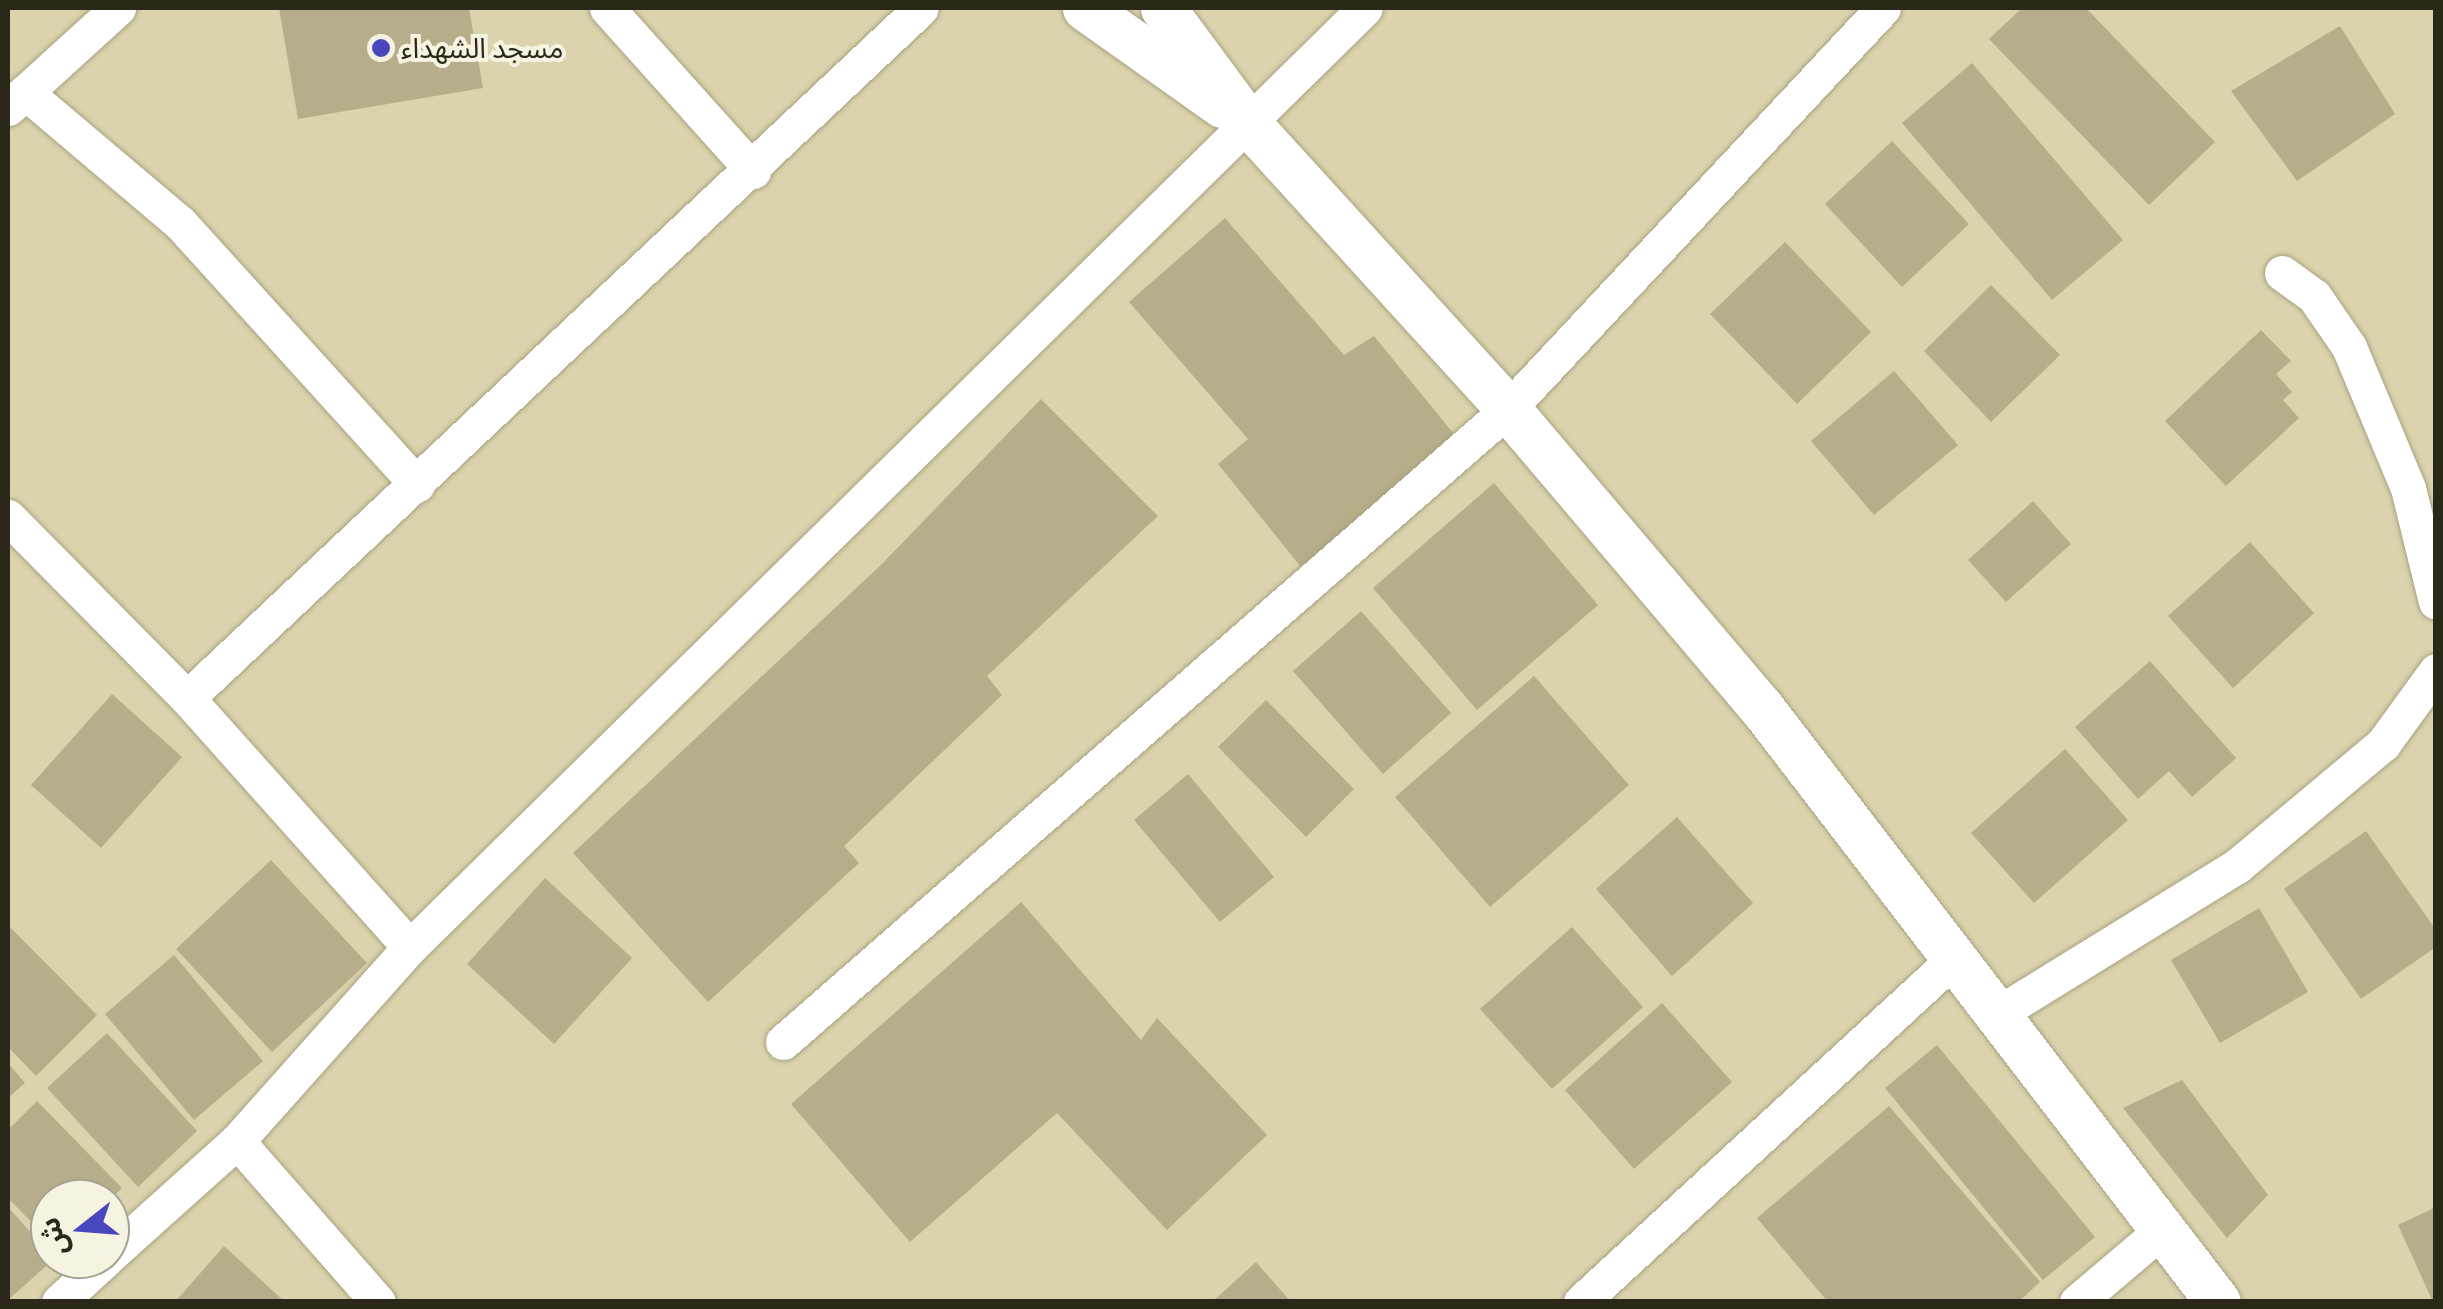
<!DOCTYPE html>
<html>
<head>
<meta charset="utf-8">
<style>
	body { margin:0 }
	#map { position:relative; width:2443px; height:1309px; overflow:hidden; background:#dad3ae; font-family:"Titillium Web","Noto Sans Arabic",sans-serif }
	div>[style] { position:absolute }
	.building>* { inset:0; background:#b6ae8a }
	.roads { filter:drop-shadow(0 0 2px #aaa27f) drop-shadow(0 0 2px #aaa27f) }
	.minor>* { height:35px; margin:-17.5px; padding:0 17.5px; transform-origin:17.5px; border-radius:17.5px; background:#fff }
	.tertiary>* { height:45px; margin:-22.5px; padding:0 22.5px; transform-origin:22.5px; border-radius:22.5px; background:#fff }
	.dots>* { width:28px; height:28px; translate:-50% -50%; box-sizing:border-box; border:5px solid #f7f3e1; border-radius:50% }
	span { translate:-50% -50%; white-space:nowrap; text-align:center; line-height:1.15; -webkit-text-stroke:8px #f7f3e1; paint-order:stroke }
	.poi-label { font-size:28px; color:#2b281a }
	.left { translate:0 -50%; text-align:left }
	.frame { position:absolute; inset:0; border:10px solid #2b281a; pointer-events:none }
	.north { position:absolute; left:30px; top:1179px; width:100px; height:100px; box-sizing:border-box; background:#f7f3e1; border:2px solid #a5a291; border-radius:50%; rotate:253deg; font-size:28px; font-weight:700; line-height:40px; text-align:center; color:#2b281a }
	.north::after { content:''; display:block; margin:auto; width:35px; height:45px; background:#4947be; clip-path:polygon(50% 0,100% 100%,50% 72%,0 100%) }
</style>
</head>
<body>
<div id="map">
	<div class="building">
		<div style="clip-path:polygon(279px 8px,469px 8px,483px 88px,298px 119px)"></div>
		<div style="clip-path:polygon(2022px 8px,2086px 8px,2215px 142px,2149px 205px,1989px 39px)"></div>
		<div style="clip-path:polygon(2340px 26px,2395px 114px,2297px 181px,2231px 91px)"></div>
		<div style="clip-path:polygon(1972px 63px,2123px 240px,2052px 300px,1902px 123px)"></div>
		<div style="clip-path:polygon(1892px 141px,1969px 224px,1902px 287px,1825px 204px)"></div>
		<div style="clip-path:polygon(1225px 218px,1344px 355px,1374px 336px,1458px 439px,1301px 567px,1218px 464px,1248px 439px,1129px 302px)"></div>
		<div style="clip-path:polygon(1785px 242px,1871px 332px,1797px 404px,1710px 314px)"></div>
		<div style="clip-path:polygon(1991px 285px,2060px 355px,1991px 422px,1924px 351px)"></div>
		<div style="clip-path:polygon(2261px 330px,2291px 361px,2276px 374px,2292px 392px,2283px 400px,2299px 418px,2226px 486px,2165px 421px)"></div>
		<div style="clip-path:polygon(1894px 371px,1958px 445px,1874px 515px,1811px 441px)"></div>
		<div style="clip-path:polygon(1041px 399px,1158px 516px,987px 676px,1002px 695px,844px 846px,859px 863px,708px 1002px,573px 853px,882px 564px)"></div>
		<div style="clip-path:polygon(1494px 483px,1598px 605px,1477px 710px,1373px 588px)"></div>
		<div style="clip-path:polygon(2033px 501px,2071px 544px,2006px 602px,1968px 560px)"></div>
		<div style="clip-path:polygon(2250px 542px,2314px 613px,2233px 688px,2168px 616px)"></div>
		<div style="clip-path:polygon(1361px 611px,1451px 713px,1383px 774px,1293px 671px)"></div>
		<div style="clip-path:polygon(2150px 661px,2236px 758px,2192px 797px,2169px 771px,2138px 799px,2075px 727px)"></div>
		<div style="clip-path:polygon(1534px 676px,1629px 785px,1490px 907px,1395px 797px)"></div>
		<div style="clip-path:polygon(112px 694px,182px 757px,101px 848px,31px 785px)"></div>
		<div style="clip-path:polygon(1266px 700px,1354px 789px,1306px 837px,1218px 747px)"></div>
		<div style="clip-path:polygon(2065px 749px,2128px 820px,2034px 903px,1971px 833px)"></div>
		<div style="clip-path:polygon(1188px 774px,1274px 877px,1220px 922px,1134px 820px)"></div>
		<div style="clip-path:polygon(1677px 817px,1753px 903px,1672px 976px,1596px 889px)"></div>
		<div style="clip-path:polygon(2366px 831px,2436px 930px,2436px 947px,2361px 999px,2284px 889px)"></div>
		<div style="clip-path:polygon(271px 860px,367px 963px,272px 1052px,176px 949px)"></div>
		<div style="clip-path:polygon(545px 878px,632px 958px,554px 1044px,467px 964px)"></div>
		<div style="clip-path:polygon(1021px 902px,1141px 1040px,1157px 1018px,1267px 1135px,1167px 1230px,1057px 1113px,910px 1242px,791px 1104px)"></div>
		<div style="clip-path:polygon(2259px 908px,2308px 992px,2220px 1043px,2171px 960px)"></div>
		<div style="clip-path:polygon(8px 925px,97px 1015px,36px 1076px,8px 1047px)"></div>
		<div style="clip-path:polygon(1572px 927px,1643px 1007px,1552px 1089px,1480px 1009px)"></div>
		<div style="clip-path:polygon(174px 955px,263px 1061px,194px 1120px,105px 1014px)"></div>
		<div style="clip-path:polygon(1662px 1003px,1732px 1082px,1634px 1169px,1565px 1090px)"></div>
		<div style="clip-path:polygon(107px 1033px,197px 1131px,138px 1187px,47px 1088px)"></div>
		<div style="clip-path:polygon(1937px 1045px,2095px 1237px,2043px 1280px,1885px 1088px)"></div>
		<div style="clip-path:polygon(8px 1063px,25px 1083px,8px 1098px)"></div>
		<div style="clip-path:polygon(2182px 1080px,2268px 1195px,2227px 1238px,2123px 1108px)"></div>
		<div style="clip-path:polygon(37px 1101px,122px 1188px,111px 1199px,50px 1199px,50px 1241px,8px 1198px,8px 1130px)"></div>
		<div style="clip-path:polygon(1889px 1106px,2040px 1282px,2018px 1302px,1828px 1302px,1757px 1218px)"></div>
		<div style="clip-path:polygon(8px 1207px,54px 1259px,8px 1300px)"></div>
		<div style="clip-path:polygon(2436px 1207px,2436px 1302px,2433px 1302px,2398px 1225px)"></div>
		<div style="clip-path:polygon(224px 1246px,285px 1302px,175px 1302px)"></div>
		<div style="clip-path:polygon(1256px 1262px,1291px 1302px,1212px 1302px)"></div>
	</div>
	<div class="roads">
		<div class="minor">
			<div style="left:607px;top:8px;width:219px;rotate:48.1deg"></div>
			<div style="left:25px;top:92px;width:203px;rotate:40.2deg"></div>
			<div style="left:180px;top:223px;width:353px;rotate:47.8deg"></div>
			<div style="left:8px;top:108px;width:149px;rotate:-42.3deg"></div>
			<div style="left:2282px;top:273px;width:39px;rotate:36deg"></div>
			<div style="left:2314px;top:296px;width:62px;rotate:55.5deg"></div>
			<div style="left:2349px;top:347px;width:153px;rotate:67.3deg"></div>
			<div style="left:2408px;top:488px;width:117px;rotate:76.2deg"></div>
			<div style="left:8px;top:517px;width:255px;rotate:45.3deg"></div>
			<div style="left:187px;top:698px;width:334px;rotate:48.2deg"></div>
			<div style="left:187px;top:698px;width:1007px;rotate:-43.23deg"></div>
			<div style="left:1999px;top:1013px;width:280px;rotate:-31.7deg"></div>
			<div style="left:2237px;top:866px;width:190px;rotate:-39.9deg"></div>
			<div style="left:2383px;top:744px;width:90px;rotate:-54deg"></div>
			<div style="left:783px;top:1042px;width:962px;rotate:-41.12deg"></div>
			<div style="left:1508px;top:409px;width:549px;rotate:-46.92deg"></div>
			<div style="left:237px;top:1141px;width:214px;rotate:48.8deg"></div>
			<div style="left:110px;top:1255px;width:171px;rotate:-41.9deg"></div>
			<div style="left:237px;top:1141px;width:260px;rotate:-48.3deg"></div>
			<div style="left:410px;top:947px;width:1339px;rotate:-44.52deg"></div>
			<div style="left:59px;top:1302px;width:64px;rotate:-42.5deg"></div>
			<div style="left:1581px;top:1302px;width:510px;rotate:-42.61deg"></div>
			<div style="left:2077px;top:1302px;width:113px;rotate:-40.3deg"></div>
		</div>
		<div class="tertiary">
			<div style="left:1085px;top:8px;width:168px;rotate:35.3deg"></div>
			<div style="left:1163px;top:8px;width:143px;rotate:53.5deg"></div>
			<div style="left:1248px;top:123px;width:387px;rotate:47.7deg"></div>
			<div style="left:1508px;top:409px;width:391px;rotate:49.7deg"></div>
			<div style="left:1761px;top:707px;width:750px;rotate:52.47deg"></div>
		</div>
	</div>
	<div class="dots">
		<div style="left:381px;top:48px;background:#4947be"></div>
	</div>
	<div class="poi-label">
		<span class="left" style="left:401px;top:48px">مسجد الشهداء</span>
	</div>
	<div class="frame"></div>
	<div class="north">ش</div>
</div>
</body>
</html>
